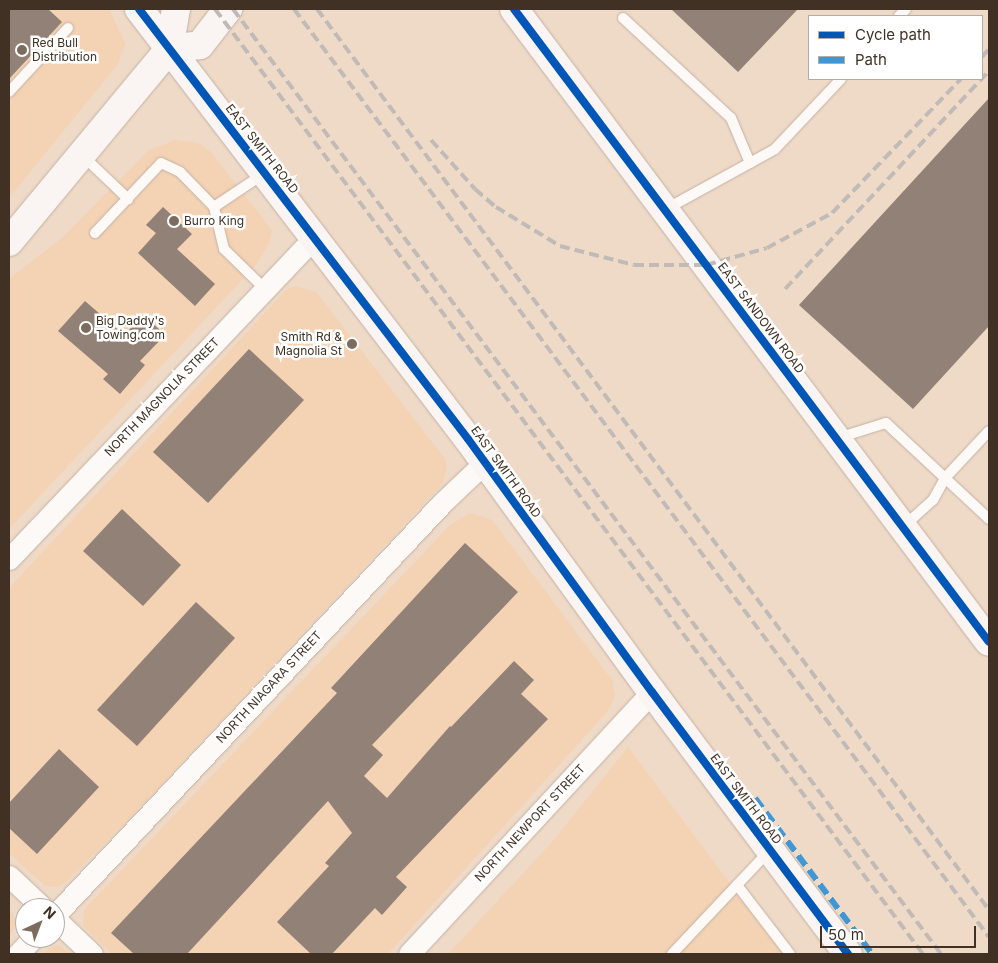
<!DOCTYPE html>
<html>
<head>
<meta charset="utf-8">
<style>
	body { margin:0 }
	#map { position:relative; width:998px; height:963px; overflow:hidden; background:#efdac7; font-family:Inter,sans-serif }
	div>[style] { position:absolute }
	.built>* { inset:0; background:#f4d2b4 }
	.building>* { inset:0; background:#928176 }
	.roads { filter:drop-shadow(0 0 1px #c2b1a3) drop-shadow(0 0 1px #c2b1a3) }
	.lane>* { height:10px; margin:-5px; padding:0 5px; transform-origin:5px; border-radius:5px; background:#fdf9f7 }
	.street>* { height:21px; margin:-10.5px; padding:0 10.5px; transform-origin:10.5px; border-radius:10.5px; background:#fdf9f7 }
	.secondary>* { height:28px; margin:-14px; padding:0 14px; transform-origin:14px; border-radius:14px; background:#faf5f2 }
	.rail>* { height:4px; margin-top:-2px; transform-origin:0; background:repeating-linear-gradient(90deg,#c1bbb7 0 10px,transparent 0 15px) }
	.quiet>* { height:6px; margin-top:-3px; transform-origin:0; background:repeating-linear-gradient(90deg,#3f97d6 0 12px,transparent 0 18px) }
	.cycleway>* { height:8px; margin:-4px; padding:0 4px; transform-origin:4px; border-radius:4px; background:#0057b8 }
	.dots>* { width:14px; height:14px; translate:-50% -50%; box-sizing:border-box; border:2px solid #fff; border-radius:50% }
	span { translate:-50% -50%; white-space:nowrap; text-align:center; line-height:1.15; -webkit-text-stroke:5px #fff; paint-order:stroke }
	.poi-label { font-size:12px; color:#403124 }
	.left { translate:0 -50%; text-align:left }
	.right { translate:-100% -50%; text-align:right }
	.street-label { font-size:12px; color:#403124 }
	.frame { position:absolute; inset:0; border:10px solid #403124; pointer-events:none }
	.legend { position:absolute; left:808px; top:15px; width:175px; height:65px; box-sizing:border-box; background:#fff; border:1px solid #b3ada7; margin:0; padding:6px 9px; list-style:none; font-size:15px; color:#403124 }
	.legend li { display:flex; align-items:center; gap:10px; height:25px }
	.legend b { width:25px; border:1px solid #b3ada7 }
	.north { position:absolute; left:15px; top:898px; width:50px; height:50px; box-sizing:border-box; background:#fff; border:1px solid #b3ada7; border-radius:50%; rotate:43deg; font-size:14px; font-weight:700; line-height:20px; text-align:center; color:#403124 }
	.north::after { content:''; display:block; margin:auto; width:18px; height:22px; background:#7d6c5d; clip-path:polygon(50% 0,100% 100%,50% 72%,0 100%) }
	.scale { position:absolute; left:820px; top:926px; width:156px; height:22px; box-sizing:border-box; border:2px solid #403124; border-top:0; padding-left:6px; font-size:15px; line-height:18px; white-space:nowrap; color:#403124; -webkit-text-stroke:4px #fff; paint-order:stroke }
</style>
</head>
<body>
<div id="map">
	<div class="built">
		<div style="clip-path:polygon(9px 9px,109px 9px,125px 43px,118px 64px,9px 198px)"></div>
		<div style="clip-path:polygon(176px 140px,199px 143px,211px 152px,268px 225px,272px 231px,270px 241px,257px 264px,9px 529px,9px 279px,63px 237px,149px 150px)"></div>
		<div style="clip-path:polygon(296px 286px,317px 293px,445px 459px,447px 467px,443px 483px,130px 818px,65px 883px,58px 887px,45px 886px,9px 853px,9px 588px,286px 290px)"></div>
		<div style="clip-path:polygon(470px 513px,492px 520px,612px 680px,615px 696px,607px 712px,388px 954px,112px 954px,83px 926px,84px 910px,449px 526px)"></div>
		<div style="clip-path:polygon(628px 747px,783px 954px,448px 954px,552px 842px)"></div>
		<div style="clip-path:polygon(9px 908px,17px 922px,9px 937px)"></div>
		<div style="clip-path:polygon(58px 945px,72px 954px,44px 954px,51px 947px)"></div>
	</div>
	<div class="building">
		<div style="clip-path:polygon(9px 9px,48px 9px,62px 22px,9px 79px)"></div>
		<div style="clip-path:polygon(671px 9px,798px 9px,738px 72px)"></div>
		<div style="clip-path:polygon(989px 98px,989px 326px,913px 409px,799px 305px)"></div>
		<div style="clip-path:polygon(163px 207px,192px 234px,177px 249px,215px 284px,195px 306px,138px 253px,156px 233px,146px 225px)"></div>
		<div style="clip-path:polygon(85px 301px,124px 335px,144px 315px,165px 335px,140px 361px,145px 365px,120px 394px,103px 379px,108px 374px,58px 331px)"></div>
		<div style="clip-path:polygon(249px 349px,304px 400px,208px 503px,153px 452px)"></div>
		<div style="clip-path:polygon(122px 509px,181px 565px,143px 606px,83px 551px)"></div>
		<div style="clip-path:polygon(465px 543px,518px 592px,372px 745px,383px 755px,364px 776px,387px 798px,450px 726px,451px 727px,514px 661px,534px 680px,521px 694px,548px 719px,396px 877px,407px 887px,382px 915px,375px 908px,332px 954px,311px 954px,277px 922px,329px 866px,325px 863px,352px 833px,328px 801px,187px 954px,134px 954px,111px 933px,337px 693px,331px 688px)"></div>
		<div style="clip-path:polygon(196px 602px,235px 638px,137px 746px,97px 710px)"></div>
		<div style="clip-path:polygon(59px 749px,99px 787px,37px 854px,9px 828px,9px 803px)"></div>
	</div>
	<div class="roads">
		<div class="lane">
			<div style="left:899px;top:16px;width:10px;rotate:-45deg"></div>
			<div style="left:623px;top:18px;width:147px;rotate:42.8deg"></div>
			<div style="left:731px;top:118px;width:49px;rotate:67.1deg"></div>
			<div style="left:9px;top:92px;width:87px;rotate:-47.3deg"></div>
			<div style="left:82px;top:155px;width:64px;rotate:43.7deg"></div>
			<div style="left:214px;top:207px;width:61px;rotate:-33.7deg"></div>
			<div style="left:666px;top:209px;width:124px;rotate:-28.8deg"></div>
			<div style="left:775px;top:149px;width:96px;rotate:-46.7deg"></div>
			<div style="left:95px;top:233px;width:96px;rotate:-46.7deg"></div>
			<div style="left:161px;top:163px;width:21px;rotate:25deg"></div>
			<div style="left:180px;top:172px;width:49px;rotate:45.8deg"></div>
			<div style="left:214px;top:207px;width:43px;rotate:76.6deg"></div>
			<div style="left:224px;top:249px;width:57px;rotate:44.3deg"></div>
			<div style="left:838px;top:438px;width:50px;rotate:-17.4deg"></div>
			<div style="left:886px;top:423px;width:141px;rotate:43deg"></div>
			<div style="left:904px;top:526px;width:39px;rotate:-42deg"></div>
			<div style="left:933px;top:500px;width:25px;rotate:-61deg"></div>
			<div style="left:945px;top:478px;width:64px;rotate:-46.9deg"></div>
			<div style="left:737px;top:885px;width:87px;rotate:52.5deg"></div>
			<div style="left:672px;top:954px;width:141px;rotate:-46.7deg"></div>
		</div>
		<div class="street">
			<div style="left:9px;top:559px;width:446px;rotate:-46.5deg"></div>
			<div style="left:9px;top:876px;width:47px;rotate:43.3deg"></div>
			<div style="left:55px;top:915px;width:565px;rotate:-46.79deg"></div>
			<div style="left:442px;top:503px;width:59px;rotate:-43.6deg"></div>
			<div style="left:55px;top:919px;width:51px;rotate:43.4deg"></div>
			<div style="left:18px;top:954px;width:22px;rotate:-47deg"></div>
			<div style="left:409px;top:954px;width:357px;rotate:-47.2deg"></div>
		</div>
		<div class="secondary">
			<div style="left:139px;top:9px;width:541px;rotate:52.58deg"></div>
			<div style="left:468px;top:439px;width:313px;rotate:54deg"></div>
			<div style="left:652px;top:692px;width:327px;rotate:53.2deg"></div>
			<div style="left:514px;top:9px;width:791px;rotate:53.12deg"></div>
			<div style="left:169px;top:49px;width:31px;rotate:-7deg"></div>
			<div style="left:200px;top:45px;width:46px;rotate:-52.1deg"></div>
			<div style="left:169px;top:49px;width:41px;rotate:-80.1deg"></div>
			<div style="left:9px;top:242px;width:251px;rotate:-50.3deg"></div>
		</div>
	</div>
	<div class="rail">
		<div style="left:215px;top:9px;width:1181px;rotate:53.16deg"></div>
		<div style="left:233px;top:9px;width:1181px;rotate:53.16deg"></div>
		<div style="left:294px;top:9px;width:1159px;rotate:53.17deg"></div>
		<div style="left:317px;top:9px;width:1124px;rotate:53.28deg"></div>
		<div style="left:982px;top:57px;width:11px;rotate:-49deg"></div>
		<div style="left:431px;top:140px;width:66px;rotate:48.1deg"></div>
		<div style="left:475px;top:189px;width:28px;rotate:41deg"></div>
		<div style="left:496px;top:207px;width:75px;rotate:31.4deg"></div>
		<div style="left:560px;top:246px;width:76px;rotate:14.4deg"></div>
		<div style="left:634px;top:265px;width:72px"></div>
		<div style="left:706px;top:265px;width:63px;rotate:-15.6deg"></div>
		<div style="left:767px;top:248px;width:74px;rotate:-28.3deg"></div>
		<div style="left:832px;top:213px;width:186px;rotate:-46.1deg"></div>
		<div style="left:785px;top:289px;width:299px;rotate:-46.9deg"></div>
	</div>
	<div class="quiet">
		<div style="left:755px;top:798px;width:195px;rotate:53.1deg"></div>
	</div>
	<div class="cycleway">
		<div style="left:139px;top:9px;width:541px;rotate:52.58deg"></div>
		<div style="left:468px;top:439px;width:313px;rotate:54deg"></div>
		<div style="left:652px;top:692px;width:327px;rotate:53.2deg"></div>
		<div style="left:514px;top:9px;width:791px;rotate:53.12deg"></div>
	</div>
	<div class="dots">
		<div style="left:22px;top:50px;background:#7d6c5d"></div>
		<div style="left:174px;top:221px;background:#7d6c5d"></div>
		<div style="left:86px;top:328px;background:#7d6c5d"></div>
		<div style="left:352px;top:344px;background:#7d6c5d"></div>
	</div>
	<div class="poi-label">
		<span class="left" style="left:32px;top:50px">Red Bull<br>Distribution</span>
		<span class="left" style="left:184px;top:221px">Burro King</span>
		<span class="left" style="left:96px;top:328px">Big Daddy's<br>Towing.com</span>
		<span class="right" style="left:342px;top:344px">Smith Rd &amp;<br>Magnolia St</span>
	</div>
	<div class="street-label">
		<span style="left:262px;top:149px;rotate:52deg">EAST SMITH ROAD</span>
		<span style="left:761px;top:318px;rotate:53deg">EAST SANDOWN ROAD</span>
		<span style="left:162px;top:397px;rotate:-46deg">NORTH MAGNOLIA STREET</span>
		<span style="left:506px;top:472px;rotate:54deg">EAST SMITH ROAD</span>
		<span style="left:269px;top:687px;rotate:-47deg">NORTH NIAGARA STREET</span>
		<span style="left:746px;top:799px;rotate:53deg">EAST SMITH ROAD</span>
		<span style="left:530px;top:823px;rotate:-47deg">NORTH NEWPORT STREET</span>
	</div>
	<div class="frame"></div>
	<ul class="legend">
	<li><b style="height:6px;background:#0057b8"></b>Cycle path</li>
	<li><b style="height:6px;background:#3f97d6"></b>Path</li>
	</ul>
	<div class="north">N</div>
	<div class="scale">50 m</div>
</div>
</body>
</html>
